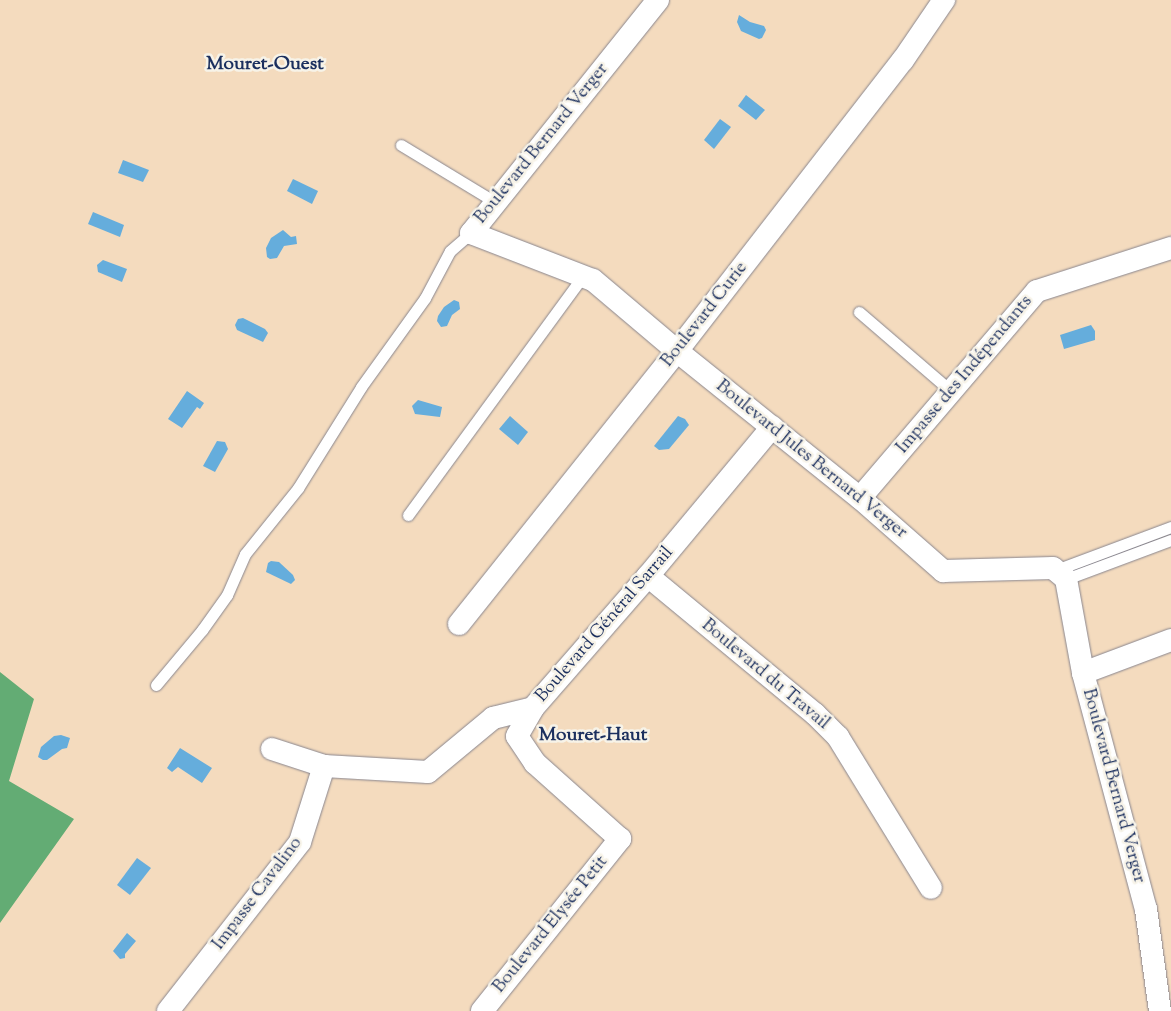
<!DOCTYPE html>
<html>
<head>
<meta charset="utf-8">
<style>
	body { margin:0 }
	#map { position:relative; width:1171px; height:1011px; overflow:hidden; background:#f4dbbe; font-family:"Sorts Mill Goudy",serif }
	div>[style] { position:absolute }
	.forest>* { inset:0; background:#63ac74 }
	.water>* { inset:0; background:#65addc }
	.roads { filter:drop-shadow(0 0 1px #88858e) drop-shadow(0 0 1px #88858e) }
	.service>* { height:11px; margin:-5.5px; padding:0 5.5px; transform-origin:5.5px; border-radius:5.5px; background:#fff }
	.minor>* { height:22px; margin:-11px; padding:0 11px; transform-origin:11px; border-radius:11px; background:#fff }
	span { translate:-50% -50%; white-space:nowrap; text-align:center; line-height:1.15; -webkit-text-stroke:5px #f7f3e8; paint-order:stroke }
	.street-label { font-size:18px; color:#1b2f5e }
	.neighbourhood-label { font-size:19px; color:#1b2f5e; font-weight:700 }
</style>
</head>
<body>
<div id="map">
	<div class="forest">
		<div style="clip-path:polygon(0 672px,34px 699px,9px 781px,74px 819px,0 923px)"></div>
	</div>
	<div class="water">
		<div style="clip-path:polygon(739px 15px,750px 22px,764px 26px,766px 30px,762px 38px,759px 39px,741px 31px,737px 22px)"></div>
		<div style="clip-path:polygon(746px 95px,765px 110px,756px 120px,738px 106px)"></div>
		<div style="clip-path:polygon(720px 119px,731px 127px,714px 149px,704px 140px)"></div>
		<div style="clip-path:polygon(123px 160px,149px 170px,143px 182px,118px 173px)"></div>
		<div style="clip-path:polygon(293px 179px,318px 191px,312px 204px,287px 191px)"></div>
		<div style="clip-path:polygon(93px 212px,124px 225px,120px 237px,88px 224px)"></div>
		<div style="clip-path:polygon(283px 230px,291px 237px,296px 236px,297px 244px,284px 246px,277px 258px,270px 259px,267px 257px,266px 248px,271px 238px)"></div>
		<div style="clip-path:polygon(103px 260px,127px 269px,122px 282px,98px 272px,97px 265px)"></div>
		<div style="clip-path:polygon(454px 300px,459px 302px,460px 309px,452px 315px,447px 326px,441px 327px,437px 321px,438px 316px,444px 307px)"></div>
		<div style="clip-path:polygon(243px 318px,265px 329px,268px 333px,263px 342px,237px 330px,235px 325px,238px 319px)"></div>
		<div style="clip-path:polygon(1091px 325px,1095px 331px,1095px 340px,1064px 349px,1060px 335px)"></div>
		<div style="clip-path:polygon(187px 391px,204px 403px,200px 409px,197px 407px,182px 428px,168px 419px)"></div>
		<div style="clip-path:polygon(418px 400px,442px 407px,440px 417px,415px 414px,412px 406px)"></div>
		<div style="clip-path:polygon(510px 416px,528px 432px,518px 445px,499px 429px)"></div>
		<div style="clip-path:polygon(678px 416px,685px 419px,689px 425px,669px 449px,659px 450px,654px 446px)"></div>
		<div style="clip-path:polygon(217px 441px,225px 442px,228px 449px,215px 472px,203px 466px)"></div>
		<div style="clip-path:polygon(271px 561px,279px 562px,293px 575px,295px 580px,291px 584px,266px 572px,268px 563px)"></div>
		<div style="clip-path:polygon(61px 735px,70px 738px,67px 748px,62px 749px,47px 760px,43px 760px,38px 757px,41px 747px,54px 736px)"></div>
		<div style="clip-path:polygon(180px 748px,212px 768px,202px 783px,178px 767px,172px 772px,167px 768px)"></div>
		<div style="clip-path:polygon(137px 858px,151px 868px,130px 895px,117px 885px)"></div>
		<div style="clip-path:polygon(127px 933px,136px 941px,125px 954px,125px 958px,120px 959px,113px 951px)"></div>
	</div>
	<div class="roads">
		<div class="service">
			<div style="left:401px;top:145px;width:110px;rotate:31.2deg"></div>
			<div style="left:859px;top:312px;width:121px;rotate:40.7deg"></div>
			<div style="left:408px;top:515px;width:296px;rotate:-53.8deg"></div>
			<div style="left:1056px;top:570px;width:123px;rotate:-20.5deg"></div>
			<div style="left:1066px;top:579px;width:112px;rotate:-20.4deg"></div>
			<div style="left:156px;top:685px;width:72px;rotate:-50.1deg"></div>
			<div style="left:202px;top:630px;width:43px;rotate:-54.5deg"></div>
			<div style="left:227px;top:595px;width:45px;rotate:-66.3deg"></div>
			<div style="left:245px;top:554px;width:85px;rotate:-51.2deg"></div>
			<div style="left:298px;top:488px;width:119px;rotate:-58deg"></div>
			<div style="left:361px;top:387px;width:110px;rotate:-54.3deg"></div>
			<div style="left:425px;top:298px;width:53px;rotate:-62deg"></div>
			<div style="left:450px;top:251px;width:28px;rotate:-41deg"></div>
		</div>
		<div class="minor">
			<div style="left:658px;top:0;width:299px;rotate:128.7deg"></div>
			<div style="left:471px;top:233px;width:131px;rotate:21.1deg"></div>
			<div style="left:593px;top:280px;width:110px;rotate:40.2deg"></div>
			<div style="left:677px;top:351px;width:235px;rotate:38.8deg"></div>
			<div style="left:860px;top:498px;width:111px;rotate:41.3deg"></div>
			<div style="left:943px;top:571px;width:110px;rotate:-1.6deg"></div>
			<div style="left:1053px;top:568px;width:17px;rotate:40deg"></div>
			<div style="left:1066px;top:579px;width:96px;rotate:79.7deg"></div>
			<div style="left:1083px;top:673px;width:244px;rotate:75.1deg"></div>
			<div style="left:1146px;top:909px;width:103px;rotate:82.2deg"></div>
			<div style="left:860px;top:498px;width:272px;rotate:-49.5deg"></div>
			<div style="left:1037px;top:291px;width:141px;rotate:-17.8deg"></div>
			<div style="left:648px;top:576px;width:217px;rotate:39.6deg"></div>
			<div style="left:815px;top:714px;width:33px;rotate:45deg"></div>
			<div style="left:838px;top:737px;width:177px;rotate:58.4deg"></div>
			<div style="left:459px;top:624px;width:349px;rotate:-51.4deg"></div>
			<div style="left:677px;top:351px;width:368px;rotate:-52.2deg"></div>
			<div style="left:903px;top:60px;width:73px;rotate:-55.7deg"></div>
			<div style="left:1083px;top:673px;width:94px;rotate:-20.6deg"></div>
			<div style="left:272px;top:749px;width:55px;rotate:18.1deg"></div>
			<div style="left:168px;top:1011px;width:214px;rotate:-52deg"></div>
			<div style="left:300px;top:842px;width:80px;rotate:-72.5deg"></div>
			<div style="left:324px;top:766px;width:104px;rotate:3.3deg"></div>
			<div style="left:428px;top:772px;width:85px;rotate:-39.7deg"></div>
			<div style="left:493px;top:718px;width:41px;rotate:-14deg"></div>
			<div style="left:482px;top:1011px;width:221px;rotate:-51.3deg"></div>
			<div style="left:620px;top:839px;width:114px;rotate:-138.2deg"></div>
			<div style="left:535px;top:763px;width:32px;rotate:-124deg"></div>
			<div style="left:517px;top:736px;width:32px;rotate:-60deg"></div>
			<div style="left:533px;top:708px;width:175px;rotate:-48.9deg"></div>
			<div style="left:648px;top:576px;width:194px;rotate:-50.2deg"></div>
		</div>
	</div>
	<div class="street-label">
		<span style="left:542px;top:144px;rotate:-51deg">Boulevard Bernard Verger</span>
		<span style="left:705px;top:315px;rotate:-52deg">Boulevard Curie</span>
		<span style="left:965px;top:375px;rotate:-50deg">Impasse des Indépendants</span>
		<span style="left:811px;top:460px;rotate:39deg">Boulevard Jules Bernard Verger</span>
		<span style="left:605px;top:625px;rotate:-49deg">Boulevard Général Sarrail</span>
		<span style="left:765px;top:675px;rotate:40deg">Boulevard du Travail</span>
		<span style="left:1113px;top:786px;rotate:75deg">Boulevard Bernard Verger</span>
		<span style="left:258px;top:894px;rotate:-53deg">Impasse Cavalino</span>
		<span style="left:551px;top:925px;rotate:-51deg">Boulevard Elysée Petit</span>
	</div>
	<div class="neighbourhood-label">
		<span style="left:265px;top:65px">Mouret-Ouest</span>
		<span style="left:593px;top:736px">Mouret-Haut</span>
	</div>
</div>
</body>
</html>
